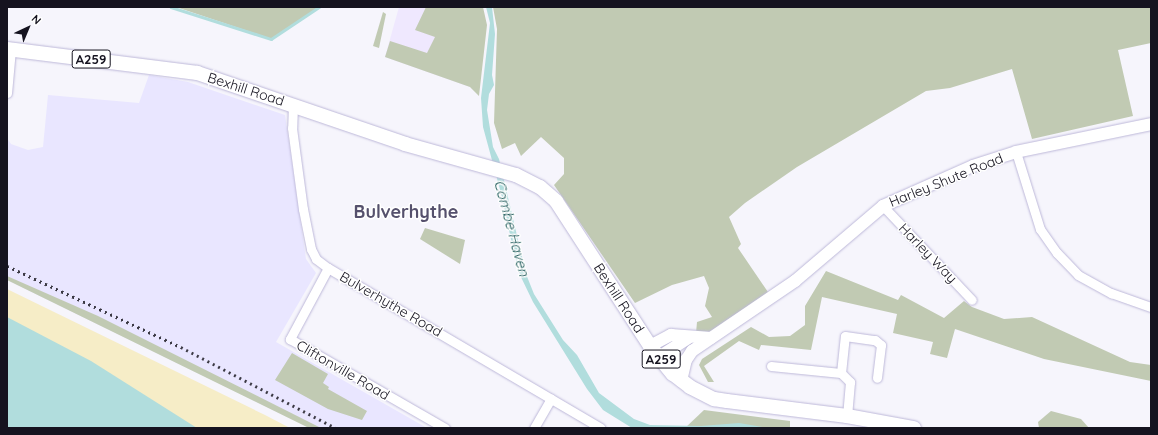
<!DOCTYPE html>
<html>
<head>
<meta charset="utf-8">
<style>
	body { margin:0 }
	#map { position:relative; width:1158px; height:435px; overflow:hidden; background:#f6f5fc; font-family:Quicksand,sans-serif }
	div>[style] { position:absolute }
	.built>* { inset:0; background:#e9e6ff }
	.industrial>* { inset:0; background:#efe8fe }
	.green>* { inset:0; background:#c1cab3 }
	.sand>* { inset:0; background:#f6edc7 }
	.water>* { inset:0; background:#b1dddd }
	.stream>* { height:2.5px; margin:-1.25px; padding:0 1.25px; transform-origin:1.25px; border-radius:1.25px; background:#b1dddd }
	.roads { filter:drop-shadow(0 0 1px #bdb8d9) drop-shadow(0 0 1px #bdb8d9) }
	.minor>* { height:9px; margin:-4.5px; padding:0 4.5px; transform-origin:4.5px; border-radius:4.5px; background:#fff }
	.secondary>* { height:12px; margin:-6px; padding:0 6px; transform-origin:6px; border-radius:6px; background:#fff }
	.trunk>* { height:14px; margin:-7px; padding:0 7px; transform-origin:7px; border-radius:7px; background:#fff }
	.rail>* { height:2.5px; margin-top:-1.25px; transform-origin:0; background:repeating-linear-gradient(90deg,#3b3944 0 2px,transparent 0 6px) }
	span { translate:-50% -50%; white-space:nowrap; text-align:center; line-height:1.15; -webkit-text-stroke:3px #fff; paint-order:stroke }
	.shield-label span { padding:1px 3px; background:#fff; border:1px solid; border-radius:3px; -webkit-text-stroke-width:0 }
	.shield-label { font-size:13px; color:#15131f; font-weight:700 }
	.street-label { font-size:14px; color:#15131f }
	.water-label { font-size:15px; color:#1e5a5a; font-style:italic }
	.district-label { font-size:18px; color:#56516d; font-weight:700 }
	.frame { position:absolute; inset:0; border:8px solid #15131f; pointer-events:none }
	.north { position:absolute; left:8px; top:8px; width:40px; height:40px; -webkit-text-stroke:3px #fff; paint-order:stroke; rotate:44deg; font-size:11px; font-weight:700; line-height:16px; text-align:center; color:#15131f }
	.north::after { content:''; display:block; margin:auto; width:14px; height:18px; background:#15131f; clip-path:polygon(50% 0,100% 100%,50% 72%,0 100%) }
</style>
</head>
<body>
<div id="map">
	<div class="built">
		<div style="clip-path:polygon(149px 75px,188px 82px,285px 115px,306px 259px,316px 273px,276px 342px,427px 428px,310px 428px,7px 280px,7px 138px,11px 144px,28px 150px,43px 147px,48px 95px,139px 103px)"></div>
	</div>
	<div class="industrial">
		<div style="clip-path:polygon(399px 7px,454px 7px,470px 87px,385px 57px)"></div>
	</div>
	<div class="green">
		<div style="clip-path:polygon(176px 7px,320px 7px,272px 39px)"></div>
		<div style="clip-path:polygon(426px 7px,483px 7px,487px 25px,479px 96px,470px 87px,385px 57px,390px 41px,427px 53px,435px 37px,415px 30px)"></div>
		<div style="clip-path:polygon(493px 7px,1151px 7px,1151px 43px,1118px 50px,1133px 116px,1032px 139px,1012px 69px,950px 88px,926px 91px,797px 167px,745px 203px,729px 217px,741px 244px,738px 248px,770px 295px,721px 332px,696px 333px,697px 322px,712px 317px,705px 306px,709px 288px,704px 276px,672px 285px,635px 303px,554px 185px,564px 174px,564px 158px,541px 137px,521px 156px,515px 143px,502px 149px,494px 123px,497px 29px)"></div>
		<div style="clip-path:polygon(383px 12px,386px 14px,379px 48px,373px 46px)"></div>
		<div style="clip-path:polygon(425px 228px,465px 240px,460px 264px,420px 239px)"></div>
		<div style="clip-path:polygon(826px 271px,898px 300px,901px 295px,944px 318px,964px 301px,972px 307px,1004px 319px,1032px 317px,1130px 362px,1151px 365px,1151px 381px,1044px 359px,955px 329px,947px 358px,930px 354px,933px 342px,893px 333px,897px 314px,822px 297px,811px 350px,761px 345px,759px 350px,739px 341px,704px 366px,714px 382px,708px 382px,699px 365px,702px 359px,751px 327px,769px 337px,790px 336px,805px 325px,805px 306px)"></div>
		<div style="clip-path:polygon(7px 276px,98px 316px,321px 428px,309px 428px,7px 280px)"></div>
		<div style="clip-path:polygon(292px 353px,328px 374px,323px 383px,329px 387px,328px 389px,367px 411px,362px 420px,328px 409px,275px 380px)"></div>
		<div style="clip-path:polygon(704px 410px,790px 421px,790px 428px,685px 428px)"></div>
		<div style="clip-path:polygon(1051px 411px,1081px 419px,1089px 428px,1039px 428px,1038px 422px)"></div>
	</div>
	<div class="sand">
		<div style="clip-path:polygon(7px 289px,265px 415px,290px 428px,7px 428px)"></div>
	</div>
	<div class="water">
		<div style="clip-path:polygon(486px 7px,492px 7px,495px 34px,492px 75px,494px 85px,489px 94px,487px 110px,493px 147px,499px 159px,526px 274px,534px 294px,563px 340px,577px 355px,599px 393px,634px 419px,650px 425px,701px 426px,739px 423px,769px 428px,632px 428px,603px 410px,587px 389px,533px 302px,520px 275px,513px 249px,502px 197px,483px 127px,481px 98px,490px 23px)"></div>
		<div style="clip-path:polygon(7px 317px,91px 361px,197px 428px,7px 428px)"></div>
	</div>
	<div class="stream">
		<div style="left:171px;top:7px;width:105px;rotate:17.7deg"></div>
		<div style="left:271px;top:39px;width:58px;rotate:-33.7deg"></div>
	</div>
	<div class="roads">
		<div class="minor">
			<div style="left:7px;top:93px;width:44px;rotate:-84.8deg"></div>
			<div style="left:293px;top:105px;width:23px;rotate:92deg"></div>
			<div style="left:292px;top:128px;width:82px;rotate:82.3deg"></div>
			<div style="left:303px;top:209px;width:41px;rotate:78.7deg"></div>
			<div style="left:311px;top:249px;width:11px;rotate:63deg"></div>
			<div style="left:316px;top:259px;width:15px;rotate:37deg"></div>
			<div style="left:328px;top:268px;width:316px;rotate:30.4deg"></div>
			<div style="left:1016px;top:152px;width:81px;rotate:72.7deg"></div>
			<div style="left:1040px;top:229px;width:29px;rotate:55deg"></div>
			<div style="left:1057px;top:253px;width:30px;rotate:46deg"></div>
			<div style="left:1078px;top:275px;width:38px;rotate:29deg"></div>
			<div style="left:1111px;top:293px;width:42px;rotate:19.3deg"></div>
			<div style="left:883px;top:206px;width:129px;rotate:46.6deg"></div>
			<div style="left:328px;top:268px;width:81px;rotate:118.2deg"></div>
			<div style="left:290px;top:339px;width:179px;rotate:29.9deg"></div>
			<div style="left:771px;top:366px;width:70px;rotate:5.7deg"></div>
			<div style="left:841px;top:373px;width:13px;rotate:45deg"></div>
			<div style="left:850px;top:382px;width:34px;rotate:95deg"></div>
			<div style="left:841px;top:373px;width:37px;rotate:-84deg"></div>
			<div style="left:845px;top:336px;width:30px;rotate:8deg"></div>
			<div style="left:875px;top:340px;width:8px;rotate:40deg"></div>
			<div style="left:881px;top:345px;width:33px;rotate:97deg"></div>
			<div style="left:534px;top:428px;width:34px;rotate:-60deg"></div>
		</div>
		<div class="secondary">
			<div style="left:650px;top:346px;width:24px;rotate:-28deg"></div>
			<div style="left:671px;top:335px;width:40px;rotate:4.3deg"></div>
			<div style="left:659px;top:357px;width:35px;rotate:-33deg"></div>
			<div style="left:681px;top:381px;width:22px;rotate:-77deg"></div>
			<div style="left:686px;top:360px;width:11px;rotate:-56deg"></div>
			<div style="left:692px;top:351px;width:125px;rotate:-34.2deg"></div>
			<div style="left:795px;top:281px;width:116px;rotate:-40.4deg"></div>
			<div style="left:883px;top:206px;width:98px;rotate:-24deg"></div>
			<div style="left:973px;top:166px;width:45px;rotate:-18deg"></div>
			<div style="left:1016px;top:152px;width:138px;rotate:-11.7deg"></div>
		</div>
		<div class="trunk">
			<div style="left:7px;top:49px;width:192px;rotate:7.2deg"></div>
			<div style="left:197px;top:73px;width:220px;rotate:18.8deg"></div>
			<div style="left:405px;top:144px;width:115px;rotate:15.6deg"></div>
			<div style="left:516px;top:175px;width:27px;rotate:27deg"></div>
			<div style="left:540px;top:187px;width:21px;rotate:41deg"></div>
			<div style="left:556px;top:201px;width:173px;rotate:57deg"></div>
			<div style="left:650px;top:346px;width:36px;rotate:51deg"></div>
			<div style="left:673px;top:374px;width:21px;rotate:37deg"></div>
			<div style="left:690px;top:387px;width:27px;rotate:27deg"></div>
			<div style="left:714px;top:399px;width:13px;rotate:9deg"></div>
			<div style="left:727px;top:401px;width:121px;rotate:7.1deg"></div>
			<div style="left:847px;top:416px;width:68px;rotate:10.2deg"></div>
		</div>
	</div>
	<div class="rail">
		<div style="left:7px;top:266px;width:192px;rotate:25deg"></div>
		<div style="left:181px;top:347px;width:175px;rotate:27.6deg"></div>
	</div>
	<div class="shield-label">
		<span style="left:91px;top:59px">A259</span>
		<span style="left:661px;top:359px">A259</span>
	</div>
	<div class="street-label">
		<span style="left:246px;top:89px;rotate:18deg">Bexhill Road</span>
		<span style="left:946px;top:180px;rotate:-22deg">Harley Shute Road</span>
		<span style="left:928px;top:253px;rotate:46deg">Harley Way</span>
		<span style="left:619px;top:298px;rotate:57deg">Bexhill Road</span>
		<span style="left:391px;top:304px;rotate:30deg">Bulverhythe Road</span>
		<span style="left:343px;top:370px;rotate:30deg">Cliftonville Road</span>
	</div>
	<div class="water-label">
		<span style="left:512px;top:228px;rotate:75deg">Combe Haven</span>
	</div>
	<div class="district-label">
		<span style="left:406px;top:212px">Bulverhythe</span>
	</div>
	<div class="frame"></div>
	<div class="north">N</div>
</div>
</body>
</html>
